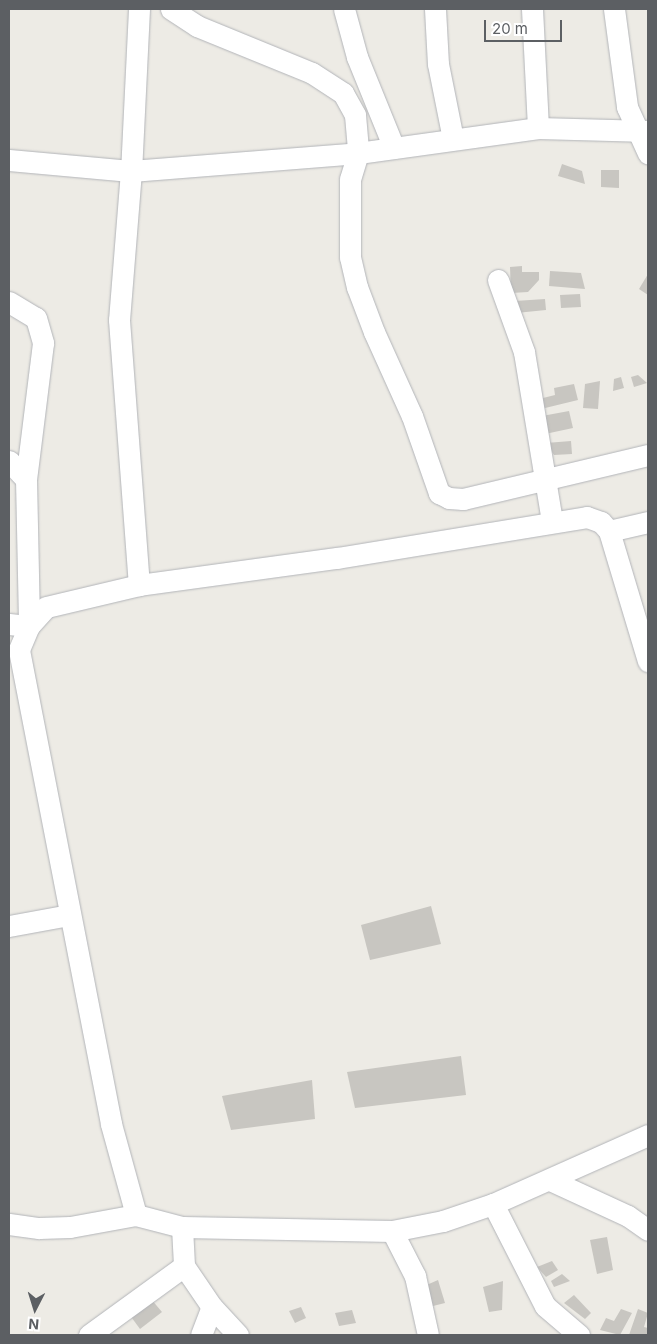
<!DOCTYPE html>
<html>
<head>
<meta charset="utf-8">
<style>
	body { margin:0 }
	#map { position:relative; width:657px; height:1344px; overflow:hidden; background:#edebe5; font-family:Inter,sans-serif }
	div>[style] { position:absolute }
	.building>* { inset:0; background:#c8c6c1 }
	.roads { filter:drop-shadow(0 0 1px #b2b4b8) drop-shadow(0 0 1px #b2b4b8) }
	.street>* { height:21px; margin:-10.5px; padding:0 10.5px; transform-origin:10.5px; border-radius:10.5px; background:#fff }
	span { translate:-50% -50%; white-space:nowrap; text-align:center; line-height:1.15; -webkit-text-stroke:4px #fff; paint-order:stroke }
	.frame { position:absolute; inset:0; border:10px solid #5c5f63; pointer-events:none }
	.north { position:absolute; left:10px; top:1284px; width:50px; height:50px; -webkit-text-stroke:4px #fff; paint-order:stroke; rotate:185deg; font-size:14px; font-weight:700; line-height:20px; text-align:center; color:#5c5f63 }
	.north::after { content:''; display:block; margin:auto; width:18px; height:22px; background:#5c5f63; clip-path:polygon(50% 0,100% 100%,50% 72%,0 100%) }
	.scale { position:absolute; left:484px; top:20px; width:78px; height:22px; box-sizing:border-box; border:2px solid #5c5f63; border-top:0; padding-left:6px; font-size:15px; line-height:18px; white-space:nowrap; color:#5c5f63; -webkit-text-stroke:4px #fff; paint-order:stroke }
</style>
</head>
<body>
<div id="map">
	<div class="building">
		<div style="clip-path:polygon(562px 164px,582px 171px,585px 184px,558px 176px)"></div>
		<div style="clip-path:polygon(601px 170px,619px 170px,619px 188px,601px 187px)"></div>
		<div style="clip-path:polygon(522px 266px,522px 272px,539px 272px,539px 280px,528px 292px,511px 293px,510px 267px)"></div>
		<div style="clip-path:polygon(550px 271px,581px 273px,585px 289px,549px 286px)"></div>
		<div style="clip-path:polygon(648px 274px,648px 295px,639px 289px)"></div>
		<div style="clip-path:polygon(580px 294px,581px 307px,561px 308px,560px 295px)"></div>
		<div style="clip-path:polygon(545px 299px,546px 310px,516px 313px,515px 301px)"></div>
		<div style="clip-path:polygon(638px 375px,647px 383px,634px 387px,631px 377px)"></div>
		<div style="clip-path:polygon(621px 377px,624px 388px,613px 391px,614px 379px)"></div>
		<div style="clip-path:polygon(600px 381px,598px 409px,583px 408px,585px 384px)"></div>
		<div style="clip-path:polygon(574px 384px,578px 400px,541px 409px,539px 399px,555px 395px,554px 388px)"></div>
		<div style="clip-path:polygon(569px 411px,573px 428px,545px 434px,542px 416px)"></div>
		<div style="clip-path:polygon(571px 441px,572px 454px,554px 455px,546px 443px)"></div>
		<div style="clip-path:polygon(431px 906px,441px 944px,370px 960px,361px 925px)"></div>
		<div style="clip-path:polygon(461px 1056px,466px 1095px,355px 1108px,347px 1072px)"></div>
		<div style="clip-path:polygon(312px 1080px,315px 1119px,231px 1130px,222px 1096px)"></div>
		<div style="clip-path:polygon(607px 1237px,613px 1270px,597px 1274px,590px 1240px)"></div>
		<div style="clip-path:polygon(552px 1261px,558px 1270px,546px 1277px,537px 1267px)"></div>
		<div style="clip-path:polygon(562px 1274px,570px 1281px,554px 1287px,551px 1281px)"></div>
		<div style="clip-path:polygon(438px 1280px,445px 1303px,429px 1307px,422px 1287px)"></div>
		<div style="clip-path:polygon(503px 1281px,502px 1310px,489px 1312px,483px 1287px)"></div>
		<div style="clip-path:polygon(574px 1295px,591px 1313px,585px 1319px,564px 1303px)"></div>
		<div style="clip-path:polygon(151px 1299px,162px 1312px,140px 1329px,129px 1314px)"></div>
		<div style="clip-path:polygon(301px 1307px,306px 1318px,295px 1323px,289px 1311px)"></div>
		<div style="clip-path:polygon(621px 1309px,632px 1313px,620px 1335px,600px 1330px,606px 1318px,614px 1321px)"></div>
		<div style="clip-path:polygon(638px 1309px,648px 1313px,644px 1327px,648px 1328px,648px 1335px,629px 1335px)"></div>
		<div style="clip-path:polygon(352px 1310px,356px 1323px,339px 1326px,335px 1313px)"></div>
	</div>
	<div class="roads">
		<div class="street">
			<div style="left:139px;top:9px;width:162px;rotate:92.8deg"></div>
			<div style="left:131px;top:171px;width:149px;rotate:94.6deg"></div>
			<div style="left:119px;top:320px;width:266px;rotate:85.7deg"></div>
			<div style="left:139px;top:585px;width:200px;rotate:-7.8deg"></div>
			<div style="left:337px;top:558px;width:253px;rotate:-9.3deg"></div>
			<div style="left:587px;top:517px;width:15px;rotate:20deg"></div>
			<div style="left:601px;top:522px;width:12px;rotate:48deg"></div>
			<div style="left:609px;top:531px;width:136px;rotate:73.3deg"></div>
			<div style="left:171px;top:9px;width:31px;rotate:33deg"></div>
			<div style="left:197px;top:26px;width:124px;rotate:22.2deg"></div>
			<div style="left:312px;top:73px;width:37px;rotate:33deg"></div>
			<div style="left:343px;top:93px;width:25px;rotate:61deg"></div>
			<div style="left:355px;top:115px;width:38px;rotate:85deg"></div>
			<div style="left:358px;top:153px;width:27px;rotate:107deg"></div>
			<div style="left:350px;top:179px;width:78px;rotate:90deg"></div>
			<div style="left:350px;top:257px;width:31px;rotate:77deg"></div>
			<div style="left:357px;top:287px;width:48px;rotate:69.3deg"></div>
			<div style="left:374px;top:332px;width:92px;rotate:65.7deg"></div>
			<div style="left:412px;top:416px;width:82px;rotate:70.7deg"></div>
			<div style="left:439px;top:493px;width:11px;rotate:27deg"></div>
			<div style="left:449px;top:498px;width:14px;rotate:4deg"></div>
			<div style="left:463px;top:499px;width:190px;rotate:-13.4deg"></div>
			<div style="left:344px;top:9px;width:50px;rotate:74.8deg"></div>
			<div style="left:357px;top:57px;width:98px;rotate:67.9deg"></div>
			<div style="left:435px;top:9px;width:55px;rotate:86.9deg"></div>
			<div style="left:438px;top:64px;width:76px;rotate:78.7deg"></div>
			<div style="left:532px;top:9px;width:119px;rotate:87.1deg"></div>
			<div style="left:614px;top:9px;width:99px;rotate:82.4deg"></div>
			<div style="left:627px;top:107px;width:51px;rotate:65.5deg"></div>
			<div style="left:9px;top:160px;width:122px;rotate:5.2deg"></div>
			<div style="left:131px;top:171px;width:228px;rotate:-4.5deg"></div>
			<div style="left:358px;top:153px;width:182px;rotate:-7.9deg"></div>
			<div style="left:538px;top:128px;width:110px;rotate:1.6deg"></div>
			<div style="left:498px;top:280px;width:77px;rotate:70.1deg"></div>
			<div style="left:524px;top:352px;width:172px;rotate:80.6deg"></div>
			<div style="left:9px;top:302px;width:31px;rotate:31deg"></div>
			<div style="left:36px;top:318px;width:26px;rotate:74deg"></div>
			<div style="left:43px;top:343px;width:137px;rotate:97.1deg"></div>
			<div style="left:9px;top:461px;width:25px;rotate:47deg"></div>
			<div style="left:26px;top:479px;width:147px;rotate:88.8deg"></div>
			<div style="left:29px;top:626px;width:26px;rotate:113deg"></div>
			<div style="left:19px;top:650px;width:483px;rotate:79deg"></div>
			<div style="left:111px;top:1124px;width:94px;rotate:74.6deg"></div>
			<div style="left:609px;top:531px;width:40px;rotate:-13deg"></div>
			<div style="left:9px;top:624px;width:20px;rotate:6deg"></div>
			<div style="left:29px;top:626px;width:25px;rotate:-48deg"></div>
			<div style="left:46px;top:607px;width:96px;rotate:-13.3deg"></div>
			<div style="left:9px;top:926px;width:61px;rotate:-10.4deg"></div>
			<div style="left:550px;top:1180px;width:86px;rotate:24.8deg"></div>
			<div style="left:628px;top:1216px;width:24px;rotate:35deg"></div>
			<div style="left:493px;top:1204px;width:114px;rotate:63deg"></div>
			<div style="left:545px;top:1306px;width:45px;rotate:40.5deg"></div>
			<div style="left:9px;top:1224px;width:30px;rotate:8deg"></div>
			<div style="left:39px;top:1228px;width:31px;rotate:-2deg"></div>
			<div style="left:70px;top:1227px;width:67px;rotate:-10.3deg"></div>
			<div style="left:136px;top:1215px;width:48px;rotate:14.6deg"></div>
			<div style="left:182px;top:1227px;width:210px;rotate:1.1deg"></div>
			<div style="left:392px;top:1231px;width:52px;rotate:-11.1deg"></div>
			<div style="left:443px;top:1221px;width:53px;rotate:-18.8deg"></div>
			<div style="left:493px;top:1204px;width:170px;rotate:-24deg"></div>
			<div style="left:182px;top:1227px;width:39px;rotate:87deg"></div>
			<div style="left:184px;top:1266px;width:50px;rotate:55.7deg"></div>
			<div style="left:212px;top:1307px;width:38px;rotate:47deg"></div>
			<div style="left:392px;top:1231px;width:51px;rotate:62.9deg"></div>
			<div style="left:415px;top:1276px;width:60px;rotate:77.6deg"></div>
			<div style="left:89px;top:1335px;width:117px;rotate:-36deg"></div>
			<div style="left:201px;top:1335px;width:30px;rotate:-69deg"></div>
		</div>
	</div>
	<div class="frame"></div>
	<div class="north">N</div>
	<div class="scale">20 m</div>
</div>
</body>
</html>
